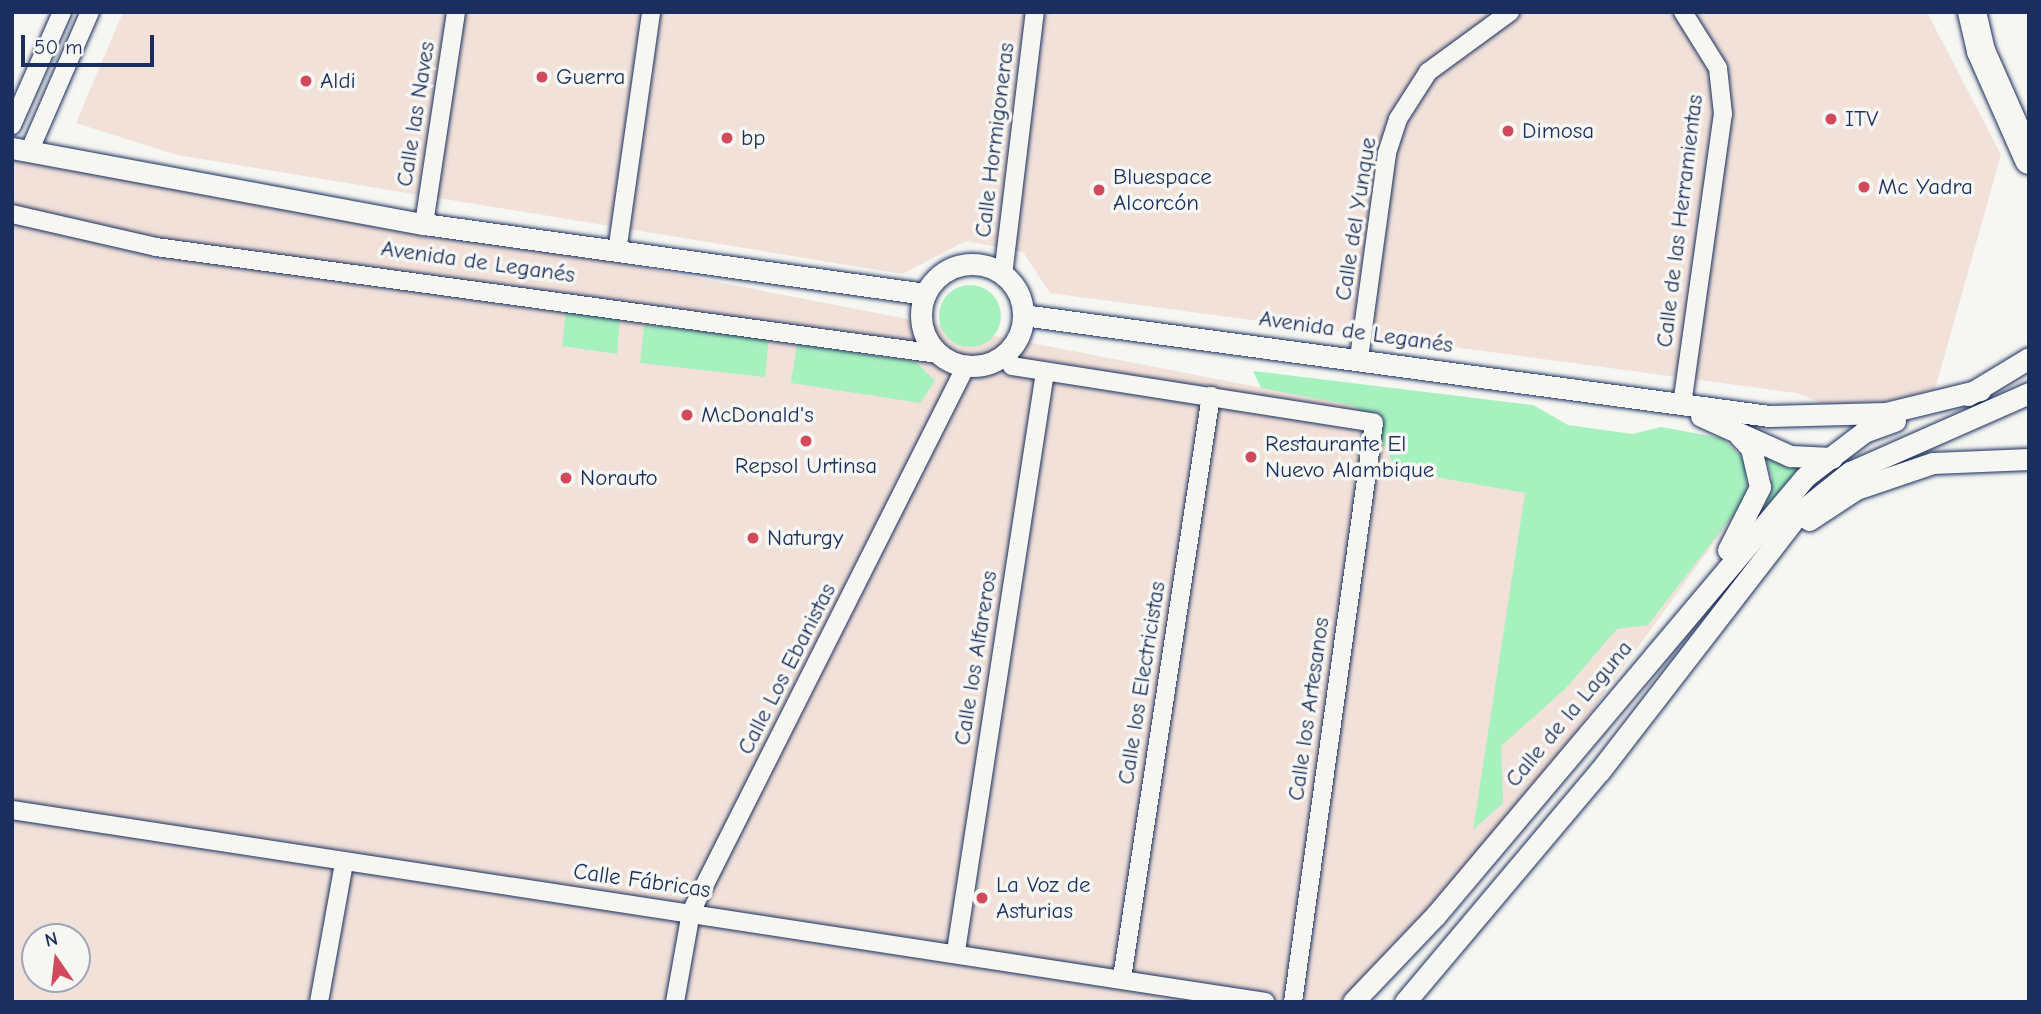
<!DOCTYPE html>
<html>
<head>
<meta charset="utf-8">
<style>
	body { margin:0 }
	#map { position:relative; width:2041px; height:1014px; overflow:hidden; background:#f6f6f2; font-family:"Comic Neue",sans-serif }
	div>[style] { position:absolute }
	.built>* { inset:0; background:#f2e1d9 }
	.green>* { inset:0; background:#a7f1bf }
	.round { border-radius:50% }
	.roads { filter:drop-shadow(0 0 2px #1b2f5e) drop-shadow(0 0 2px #1b2f5e) }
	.minor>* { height:18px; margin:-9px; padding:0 9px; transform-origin:9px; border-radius:9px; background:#f6f6f2 }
	.tertiary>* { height:21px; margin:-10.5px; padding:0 10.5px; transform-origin:10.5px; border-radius:10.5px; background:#f6f6f2 }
	.tertiary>.ring { margin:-10.5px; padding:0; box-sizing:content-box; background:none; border:21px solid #f6f6f2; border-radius:50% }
	.trunk>* { height:28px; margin:-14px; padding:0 14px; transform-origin:14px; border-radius:14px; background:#f6f6f2 }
	.dots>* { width:19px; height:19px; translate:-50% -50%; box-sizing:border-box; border:4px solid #f6f6f2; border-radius:50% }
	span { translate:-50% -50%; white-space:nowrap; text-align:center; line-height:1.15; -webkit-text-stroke:7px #f6f6f2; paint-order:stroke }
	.poi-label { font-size:23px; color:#1b2f5e }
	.left { translate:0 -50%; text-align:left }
	.street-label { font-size:23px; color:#1b2f5e }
	.frame { position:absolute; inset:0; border:14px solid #1b2f5e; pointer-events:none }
	.north { position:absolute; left:21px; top:923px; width:70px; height:70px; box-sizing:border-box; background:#f6f6f2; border:2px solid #9ea6b7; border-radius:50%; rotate:346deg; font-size:19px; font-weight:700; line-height:28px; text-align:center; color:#1b2f5e }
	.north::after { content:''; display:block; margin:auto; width:24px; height:32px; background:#d1495b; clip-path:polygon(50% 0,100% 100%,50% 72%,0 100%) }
	.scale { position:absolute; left:21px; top:35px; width:133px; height:32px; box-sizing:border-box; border:4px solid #1b2f5e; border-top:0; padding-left:9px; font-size:21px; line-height:24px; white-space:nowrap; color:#1b2f5e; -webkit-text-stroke:5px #f6f6f2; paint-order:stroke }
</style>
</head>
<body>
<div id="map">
	<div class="built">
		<div style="clip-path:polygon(123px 12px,1927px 12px,2001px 155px,1935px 389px,1883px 402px,1827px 405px,1797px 393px,1050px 293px,1023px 252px,966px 241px,902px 274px,177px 155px,76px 123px)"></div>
		<div style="clip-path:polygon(evenodd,12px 145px,1757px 484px,1486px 855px,1353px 1002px,12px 1002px,12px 145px,35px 937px,77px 937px,77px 979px,35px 979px,35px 937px)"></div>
	</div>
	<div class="green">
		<div class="round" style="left:939px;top:285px;width:62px;height:62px"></div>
		<div style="clip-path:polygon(566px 312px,620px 317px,617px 354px,562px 346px)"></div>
		<div style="clip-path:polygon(644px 325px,769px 339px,765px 377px,640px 363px)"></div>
		<div style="clip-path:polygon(797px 344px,916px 362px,935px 381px,920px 403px,791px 383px)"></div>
		<div style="clip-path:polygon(1253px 371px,1533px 405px,1568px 425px,1632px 434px,1661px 427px,1722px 438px,1745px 460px,1747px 497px,1648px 625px,1617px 629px,1566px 688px,1501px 746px,1503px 803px,1473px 830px,1525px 493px,1396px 470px,1374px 423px,1355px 406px,1261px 388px)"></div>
		<div style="clip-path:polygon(1765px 455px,1806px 468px,1764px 511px,1772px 478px)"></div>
	</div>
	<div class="roads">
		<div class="minor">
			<div style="left:12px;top:125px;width:124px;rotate:-66.1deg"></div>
			<div style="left:29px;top:152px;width:153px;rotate:-66.5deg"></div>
			<div style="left:12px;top:214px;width:148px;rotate:12.9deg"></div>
			<div style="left:156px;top:247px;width:789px;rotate:7.79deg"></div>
			<div style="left:424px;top:224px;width:214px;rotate:-81.4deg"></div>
			<div style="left:617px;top:252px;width:242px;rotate:-81.9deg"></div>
			<div style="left:1003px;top:275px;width:265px;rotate:-83.1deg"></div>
			<div style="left:1006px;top:354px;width:13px;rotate:63deg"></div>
			<div style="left:1012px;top:366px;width:366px;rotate:8.9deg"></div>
			<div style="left:1374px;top:423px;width:585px;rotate:97.96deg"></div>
			<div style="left:1359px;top:358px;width:207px;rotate:-82.2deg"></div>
			<div style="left:1387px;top:153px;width:36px;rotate:-72deg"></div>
			<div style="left:1398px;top:119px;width:56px;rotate:-57.4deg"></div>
			<div style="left:1428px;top:72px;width:102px;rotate:-36.2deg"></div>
			<div style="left:1682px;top:405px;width:294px;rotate:-82deg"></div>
			<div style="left:1723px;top:114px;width:46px;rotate:-96.2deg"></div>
			<div style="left:1718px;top:68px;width:66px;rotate:-122deg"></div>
			<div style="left:12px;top:810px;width:1268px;rotate:8.71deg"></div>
			<div style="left:956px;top:951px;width:586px;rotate:-81.26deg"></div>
			<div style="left:1122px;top:978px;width:589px;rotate:-81.31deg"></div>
			<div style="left:319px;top:1002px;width:141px;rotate:-79.8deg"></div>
			<div style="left:675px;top:1002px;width:91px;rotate:-79.9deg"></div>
			<div style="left:691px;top:912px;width:611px;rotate:-63.27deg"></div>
		</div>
		<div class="tertiary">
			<div style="left:12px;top:148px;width:419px;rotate:10.5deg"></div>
			<div style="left:424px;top:224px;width:506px;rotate:7.95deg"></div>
			<div class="ring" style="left:921px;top:264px;width:81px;height:81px"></div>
			<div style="left:1023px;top:315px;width:753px;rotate:7.71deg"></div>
			<div style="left:1769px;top:416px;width:117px;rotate:-1.5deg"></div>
			<div style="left:1886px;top:413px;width:97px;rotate:-13.7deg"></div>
			<div style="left:1968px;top:395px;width:71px;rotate:-31.2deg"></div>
			<div style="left:1701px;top:416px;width:98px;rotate:24.2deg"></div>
			<div style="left:1790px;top:456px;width:42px;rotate:2.7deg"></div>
			<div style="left:1809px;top:520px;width:56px;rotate:-33.4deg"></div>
			<div style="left:1856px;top:489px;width:81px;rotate:-18.7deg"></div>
			<div style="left:1933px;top:463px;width:96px;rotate:-2.4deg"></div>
			<div style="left:1728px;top:550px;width:71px;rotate:-63.1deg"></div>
			<div style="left:1760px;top:487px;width:40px;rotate:-103deg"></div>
			<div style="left:1751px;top:448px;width:18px;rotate:-133deg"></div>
			<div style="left:1353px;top:1002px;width:119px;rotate:-46.4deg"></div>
			<div style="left:1435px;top:916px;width:574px;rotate:-49.87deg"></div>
			<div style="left:1805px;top:477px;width:74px;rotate:-37.3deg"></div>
			<div style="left:1864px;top:432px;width:33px;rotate:-20deg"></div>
			<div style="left:1405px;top:1002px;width:301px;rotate:-49.9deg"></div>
			<div style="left:1599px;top:772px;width:329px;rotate:-52.3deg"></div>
			<div style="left:1800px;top:512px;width:64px;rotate:-38.7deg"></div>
			<div style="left:1850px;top:472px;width:196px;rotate:-23.8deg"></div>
		</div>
		<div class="trunk">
			<div style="left:1972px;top:12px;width:40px;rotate:77deg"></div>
			<div style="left:1981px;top:51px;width:119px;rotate:66.2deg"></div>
		</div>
	</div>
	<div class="dots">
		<div style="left:542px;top:77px;background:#d1495b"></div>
		<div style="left:306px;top:81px;background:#d1495b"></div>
		<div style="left:1831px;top:119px;background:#d1495b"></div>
		<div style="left:1508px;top:131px;background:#d1495b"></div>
		<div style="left:727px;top:138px;background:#d1495b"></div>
		<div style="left:1864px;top:187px;background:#d1495b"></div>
		<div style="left:1099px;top:190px;background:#d1495b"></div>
		<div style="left:687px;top:415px;background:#d1495b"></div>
		<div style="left:806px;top:441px;background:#d1495b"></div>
		<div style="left:1251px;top:457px;background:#d1495b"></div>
		<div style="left:566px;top:478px;background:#d1495b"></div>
		<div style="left:753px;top:538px;background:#d1495b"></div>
		<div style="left:982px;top:898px;background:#d1495b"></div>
	</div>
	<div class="poi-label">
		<span class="left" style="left:556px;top:77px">Guerra</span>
		<span class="left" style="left:320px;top:81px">Aldi</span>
		<span class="left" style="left:1845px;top:119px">ITV</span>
		<span class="left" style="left:1522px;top:131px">Dimosa</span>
		<span class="left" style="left:741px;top:138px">bp</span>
		<span class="left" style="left:1113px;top:190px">Bluespace<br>Alcorcón</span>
		<span class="left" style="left:1878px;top:187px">Mc Yadra</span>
		<span class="left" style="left:701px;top:415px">McDonald's</span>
		<span class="left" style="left:1265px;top:457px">Restaurante El<br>Nuevo Alambique</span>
		<span style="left:806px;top:466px">Repsol Urtinsa</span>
		<span class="left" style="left:580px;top:478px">Norauto</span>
		<span class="left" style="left:767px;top:538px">Naturgy</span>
		<span class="left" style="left:996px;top:898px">La Voz de<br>Asturias</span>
	</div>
	<div class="street-label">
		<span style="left:416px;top:114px;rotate:-81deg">Calle las Naves</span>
		<span style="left:995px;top:140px;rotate:-83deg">Calle Hormigoneras</span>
		<span style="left:1356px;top:219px;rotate:-81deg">Calle del Yunque</span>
		<span style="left:1680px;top:221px;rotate:-83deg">Calle de las Herramientas</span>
		<span style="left:478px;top:262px;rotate:8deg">Avenida de Leganés</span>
		<span style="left:1356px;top:332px;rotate:8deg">Avenida de Leganés</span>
		<span style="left:976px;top:658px;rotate:-81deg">Calle los Alfareros</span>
		<span style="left:787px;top:669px;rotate:-63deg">Calle Los Ebanistas</span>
		<span style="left:1142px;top:683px;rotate:-81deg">Calle los Electricistas</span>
		<span style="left:1309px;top:709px;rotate:-82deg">Calle los Artesanos</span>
		<span style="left:1569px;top:714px;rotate:-50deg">Calle de la Laguna</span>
		<span style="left:642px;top:881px;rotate:8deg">Calle Fábricas</span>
	</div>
	<div class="frame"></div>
	<div class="north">N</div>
	<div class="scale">50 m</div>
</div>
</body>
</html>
